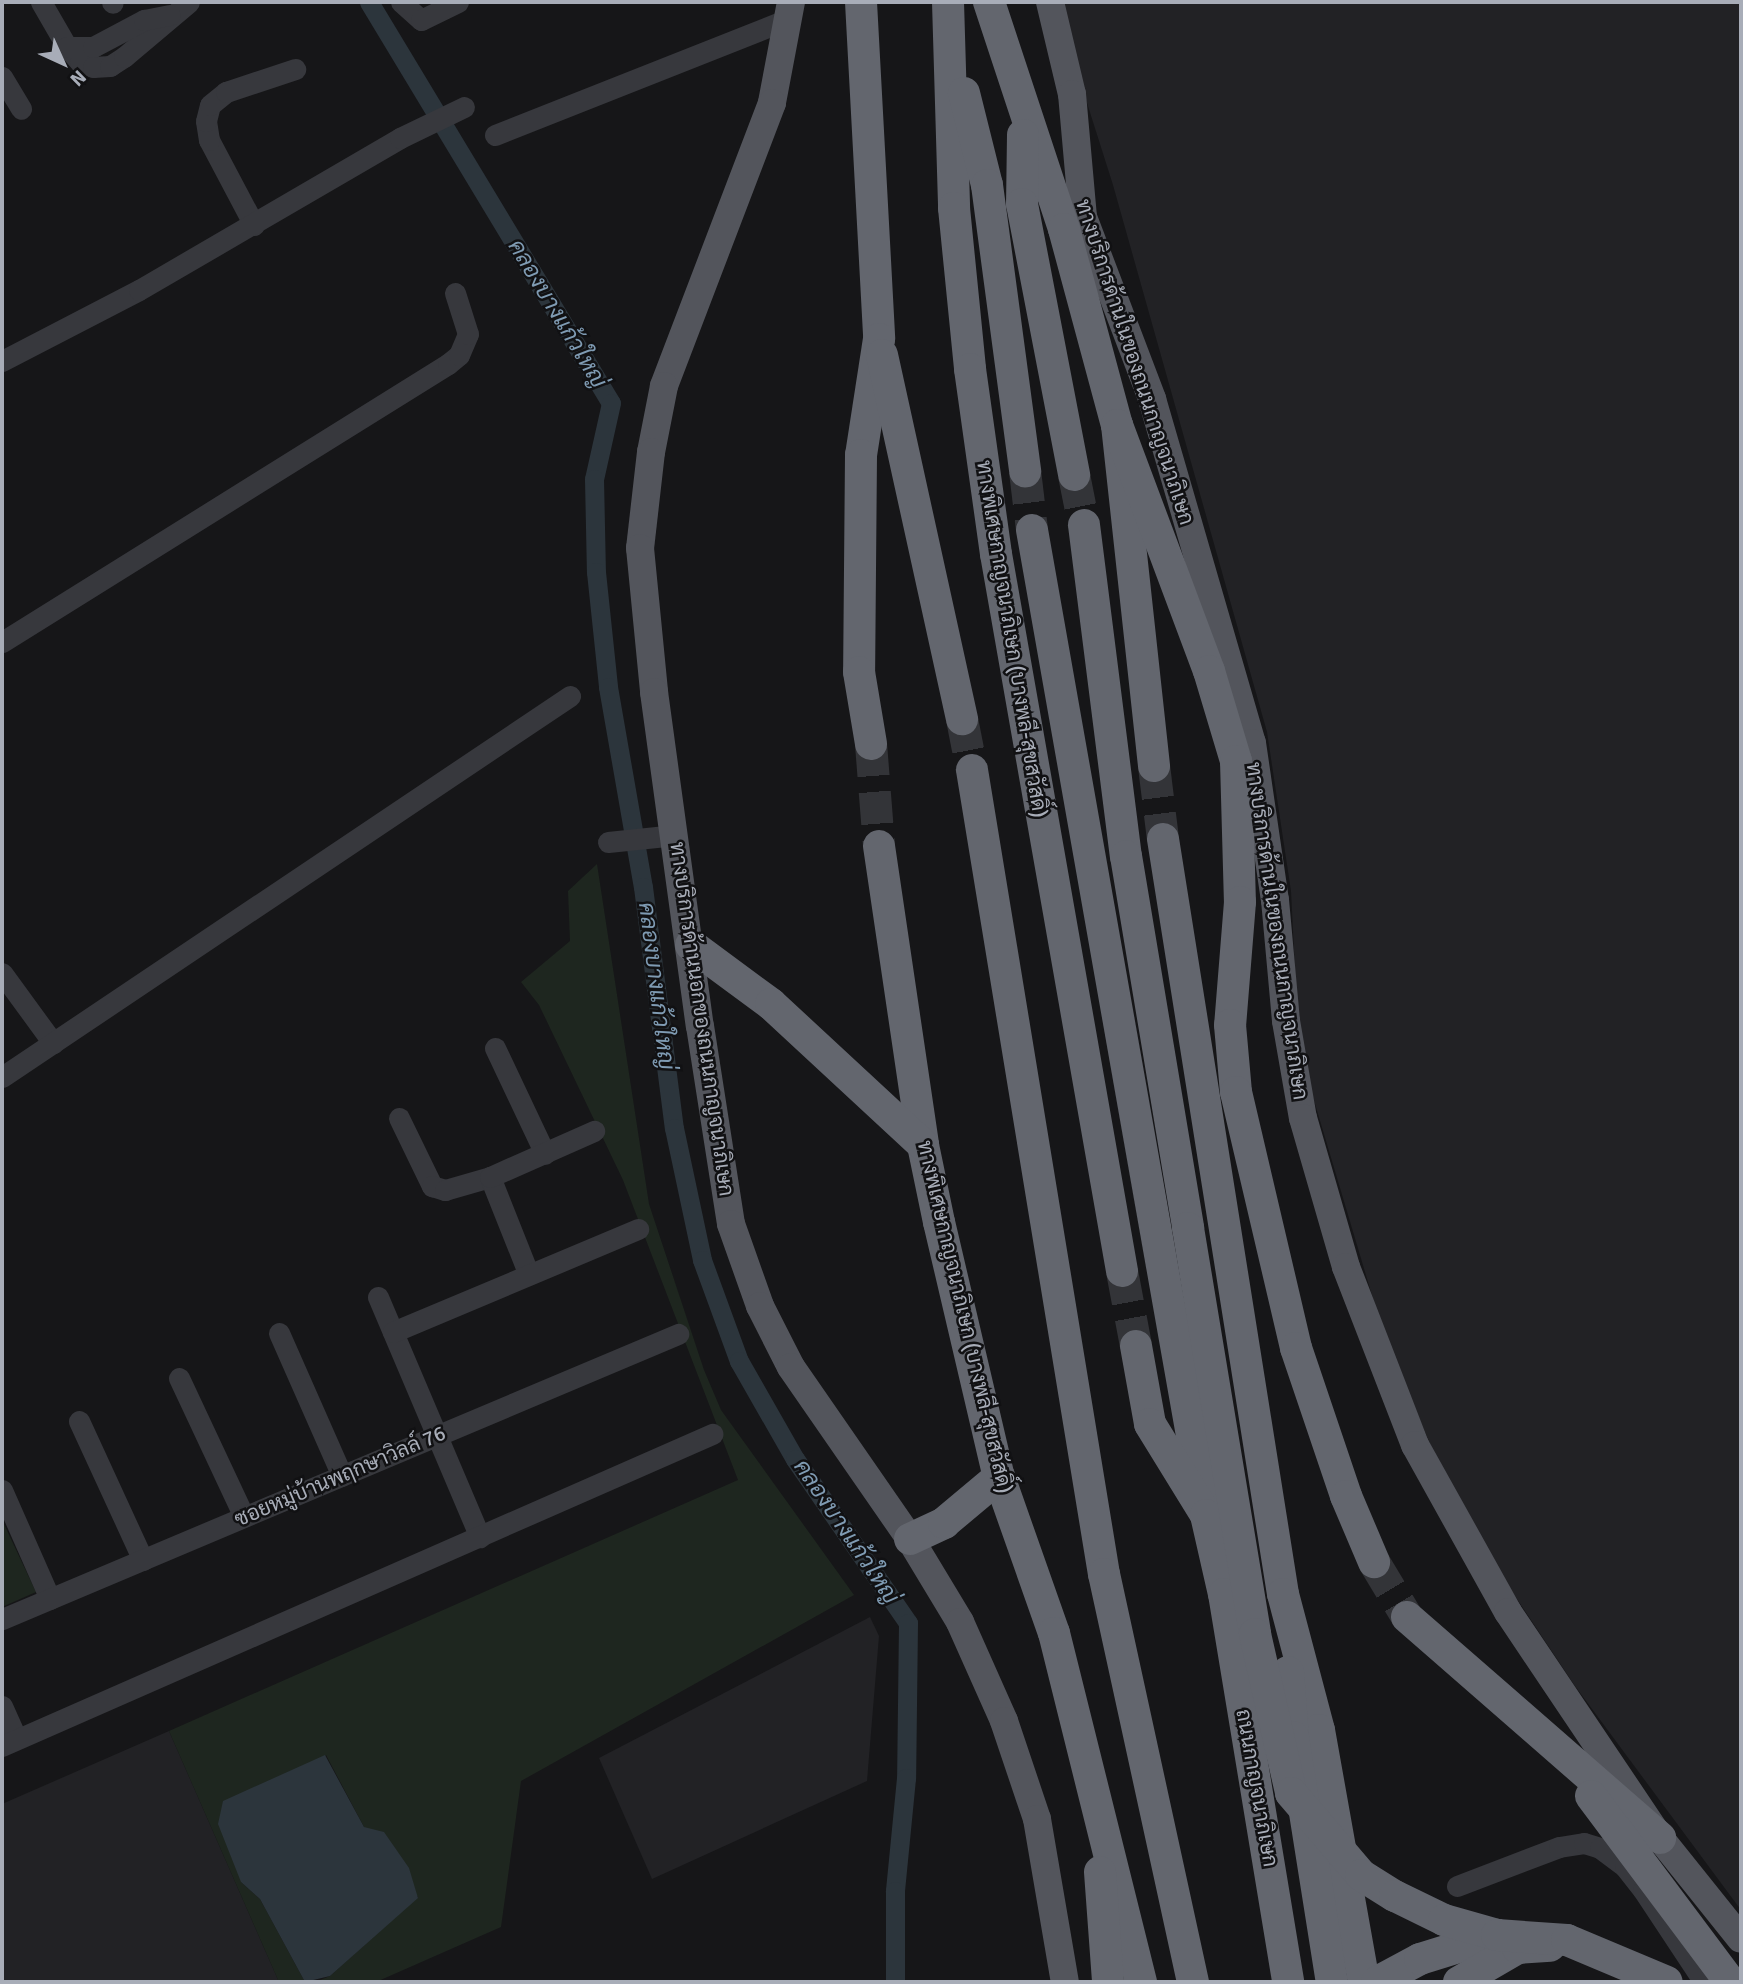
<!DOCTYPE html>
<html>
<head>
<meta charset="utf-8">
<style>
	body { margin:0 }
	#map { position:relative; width:1743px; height:1984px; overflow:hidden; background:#161618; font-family:Signika,Sarabun,sans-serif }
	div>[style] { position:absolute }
	.built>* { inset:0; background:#222225 }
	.green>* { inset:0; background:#1e261f }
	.water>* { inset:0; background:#2c353c }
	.canal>* { height:19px; margin:-9.5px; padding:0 9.5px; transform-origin:9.5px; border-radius:9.5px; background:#2c353c }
	.highway-tunnel>* { height:32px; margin-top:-16px; transform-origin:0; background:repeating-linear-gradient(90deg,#333438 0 32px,transparent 0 48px) }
	.minor>* { height:21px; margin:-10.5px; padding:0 10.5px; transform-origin:10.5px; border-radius:10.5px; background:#37383d }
	.major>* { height:28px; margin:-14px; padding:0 14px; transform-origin:14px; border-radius:14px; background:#53555c }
	.highway>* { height:32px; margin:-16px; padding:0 16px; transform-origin:16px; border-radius:16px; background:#63666e }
	.highway-bridge>* { height:32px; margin:-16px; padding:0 16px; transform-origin:16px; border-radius:16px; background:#63666e }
	span { translate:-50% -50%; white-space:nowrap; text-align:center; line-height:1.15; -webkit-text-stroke:5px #111113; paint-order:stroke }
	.street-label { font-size:21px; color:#a8adb8 }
	.water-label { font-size:23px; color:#7f9bb3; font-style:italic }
	.frame { position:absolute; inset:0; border:4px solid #a8adb8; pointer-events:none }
	.north { position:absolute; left:28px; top:28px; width:70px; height:70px; -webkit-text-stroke:5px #111113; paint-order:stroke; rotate:135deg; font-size:19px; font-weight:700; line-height:28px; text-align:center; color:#a8adb8 }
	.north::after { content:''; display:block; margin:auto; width:24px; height:32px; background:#a8adb8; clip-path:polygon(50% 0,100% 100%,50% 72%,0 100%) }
</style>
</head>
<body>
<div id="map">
	<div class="built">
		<div style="clip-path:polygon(1055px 2px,1741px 2px,1741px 1910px,1575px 1686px,1497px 1569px,1430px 1444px,1382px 1329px,1299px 1050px,1291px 891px,1267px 732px,1113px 185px)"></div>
		<div style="clip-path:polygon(870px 1617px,879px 1636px,867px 1781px,652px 1879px,599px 1758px)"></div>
		<div style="clip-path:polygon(169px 1731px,279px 1982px,2px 1982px,2px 1804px)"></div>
	</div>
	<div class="green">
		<div style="clip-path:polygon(597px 864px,649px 1204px,704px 1370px,721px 1410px,854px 1595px,521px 1781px,501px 1927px,376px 1982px,315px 1982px,330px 1976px,418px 1897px,364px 1827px,326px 1755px,241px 1882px,260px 1899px,305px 1982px,279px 1982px,169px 1731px,738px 1480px,623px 1180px,539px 1005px,521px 982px,570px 941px,568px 891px)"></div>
		<div style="clip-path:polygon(2px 1520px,36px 1592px,2px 1607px)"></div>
	</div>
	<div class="water">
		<div style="clip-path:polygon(325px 1755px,364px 1827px,384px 1832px,409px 1868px,418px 1898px,330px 1976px,305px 1982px,260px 1899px,241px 1882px,218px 1824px,223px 1801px)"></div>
	</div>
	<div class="canal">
		<div style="left:369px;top:2px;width:468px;rotate:58.9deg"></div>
		<div style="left:611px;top:403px;width:78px;rotate:102.6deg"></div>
		<div style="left:594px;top:479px;width:93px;rotate:88.8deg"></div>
		<div style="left:596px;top:572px;width:116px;rotate:84deg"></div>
		<div style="left:608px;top:687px;width:203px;rotate:80.1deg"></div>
		<div style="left:643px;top:887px;width:243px;rotate:82.7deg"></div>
		<div style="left:674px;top:1128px;width:135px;rotate:78deg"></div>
		<div style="left:702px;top:1260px;width:108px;rotate:69.9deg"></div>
		<div style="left:739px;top:1361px;width:113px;rotate:60.3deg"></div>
		<div style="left:795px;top:1459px;width:199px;rotate:55.4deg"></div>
		<div style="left:908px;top:1623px;width:155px;rotate:90.7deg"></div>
		<div style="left:906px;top:1778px;width:114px;rotate:95.6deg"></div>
		<div style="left:895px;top:1891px;width:91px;rotate:90deg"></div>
	</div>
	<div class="highway-tunnel">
		<div style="left:1025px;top:471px;width:59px;rotate:83.2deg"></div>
		<div style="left:1074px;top:475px;width:51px;rotate:78.7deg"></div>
		<div style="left:962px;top:719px;width:52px;rotate:78.9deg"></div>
		<div style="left:871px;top:744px;width:102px;rotate:85.5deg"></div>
		<div style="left:1154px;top:766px;width:74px;rotate:83deg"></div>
		<div style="left:1122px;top:1271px;width:76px;rotate:79.4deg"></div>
		<div style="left:1374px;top:1562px;width:64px;rotate:59deg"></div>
	</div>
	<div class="minor">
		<div style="left:41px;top:2px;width:52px;rotate:60deg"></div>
		<div style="left:67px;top:47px;width:20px;rotate:49deg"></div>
		<div style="left:80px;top:62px;width:14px;rotate:21deg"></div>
		<div style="left:93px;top:67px;width:17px;rotate:-3deg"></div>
		<div style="left:110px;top:66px;width:17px;rotate:-33deg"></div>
		<div style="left:124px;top:57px;width:85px;rotate:-40.2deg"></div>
		<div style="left:112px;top:2px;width:1px;rotate:45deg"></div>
		<div style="left:401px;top:2px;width:27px;rotate:42deg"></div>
		<div style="left:421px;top:20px;width:41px;rotate:-25.9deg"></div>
		<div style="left:67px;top:47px;width:26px"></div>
		<div style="left:93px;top:47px;width:58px;rotate:-27.9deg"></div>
		<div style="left:144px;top:20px;width:26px;rotate:-11deg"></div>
		<div style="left:2px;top:77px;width:37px;rotate:59deg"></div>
		<div style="left:495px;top:135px;width:317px;rotate:-21.6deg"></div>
		<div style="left:254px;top:225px;width:96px;rotate:-117.9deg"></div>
		<div style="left:209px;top:140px;width:19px;rotate:-99deg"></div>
		<div style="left:206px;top:121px;width:16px;rotate:-76deg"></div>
		<div style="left:210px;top:105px;width:21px;rotate:-39deg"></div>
		<div style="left:226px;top:92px;width:73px;rotate:-18.4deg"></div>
		<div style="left:2px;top:361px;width:154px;rotate:-27.4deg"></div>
		<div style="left:139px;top:290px;width:302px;rotate:-30.2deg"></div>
		<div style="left:400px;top:138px;width:71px;rotate:-25.8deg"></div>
		<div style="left:2px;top:642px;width:526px;rotate:-31.94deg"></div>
		<div style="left:448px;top:364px;width:14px;rotate:-39deg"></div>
		<div style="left:459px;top:355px;width:23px;rotate:-67deg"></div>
		<div style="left:468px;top:334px;width:43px;rotate:-107.6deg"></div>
		<div style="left:608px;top:842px;width:68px;rotate:-5.9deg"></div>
		<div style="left:2px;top:973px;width:87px;rotate:53.9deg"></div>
		<div style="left:495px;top:1048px;width:117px;rotate:64.7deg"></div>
		<div style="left:2px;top:1077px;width:684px;rotate:-33.85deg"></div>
		<div style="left:399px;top:1118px;width:76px;rotate:64.1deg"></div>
		<div style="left:432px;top:1186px;width:14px;rotate:17deg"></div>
		<div style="left:445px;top:1190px;width:47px;rotate:-16.1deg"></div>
		<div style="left:490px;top:1177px;width:105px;rotate:68.3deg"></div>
		<div style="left:490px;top:1177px;width:114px;rotate:-23.9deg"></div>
		<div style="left:378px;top:1297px;width:261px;rotate:67deg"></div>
		<div style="left:393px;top:1332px;width:266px;rotate:-22.8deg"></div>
		<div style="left:279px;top:1333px;width:156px;rotate:66.2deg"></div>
		<div style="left:179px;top:1378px;width:153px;rotate:64.9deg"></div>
		<div style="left:79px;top:1421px;width:153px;rotate:65.3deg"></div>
		<div style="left:2px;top:1490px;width:119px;rotate:66.2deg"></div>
		<div style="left:2px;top:1619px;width:734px;rotate:-22.86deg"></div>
		<div style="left:2px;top:1706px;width:36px;rotate:66deg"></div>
		<div style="left:2px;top:1746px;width:776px;rotate:-23.72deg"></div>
		<div style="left:1457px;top:1886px;width:109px;rotate:-20.9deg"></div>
		<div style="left:1559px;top:1847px;width:25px;rotate:-9deg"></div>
		<div style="left:1584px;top:1843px;width:17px;rotate:17deg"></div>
		<div style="left:1600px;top:1848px;width:31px;rotate:37deg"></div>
		<div style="left:1625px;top:1867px;width:29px;rotate:52deg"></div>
		<div style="left:1643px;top:1890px;width:110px;rotate:56.5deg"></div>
	</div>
	<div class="major">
		<div style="left:791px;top:2px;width:103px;rotate:100.7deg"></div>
		<div style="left:772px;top:103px;width:303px;rotate:110.9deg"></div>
		<div style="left:664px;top:386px;width:67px;rotate:101.1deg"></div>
		<div style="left:651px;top:452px;width:97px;rotate:96.5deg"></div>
		<div style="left:640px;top:548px;width:145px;rotate:84.4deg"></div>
		<div style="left:654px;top:692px;width:337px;rotate:82.2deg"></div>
		<div style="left:700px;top:1026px;width:200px;rotate:81.1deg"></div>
		<div style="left:731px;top:1224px;width:87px;rotate:70.5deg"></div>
		<div style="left:760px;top:1306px;width:68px;rotate:63.1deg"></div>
		<div style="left:791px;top:1367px;width:209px;rotate:55.3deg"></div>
		<div style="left:910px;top:1539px;width:97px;rotate:58.9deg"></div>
		<div style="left:960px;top:1622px;width:108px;rotate:66deg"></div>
		<div style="left:1004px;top:1721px;width:103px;rotate:71.4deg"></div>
		<div style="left:1037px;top:1819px;width:165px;rotate:80.3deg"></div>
		<div style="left:1050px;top:2px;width:95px;rotate:76.6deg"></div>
		<div style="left:1072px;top:94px;width:123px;rotate:84.9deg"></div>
		<div style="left:1083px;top:217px;width:195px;rotate:69.2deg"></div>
		<div style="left:1152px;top:399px;width:358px;rotate:73.8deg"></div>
		<div style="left:1252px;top:743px;width:159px;rotate:81.7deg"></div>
		<div style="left:1275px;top:900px;width:121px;rotate:84.8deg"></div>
		<div style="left:1286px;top:1021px;width:98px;rotate:80.1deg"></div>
		<div style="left:1303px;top:1118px;width:155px;rotate:73.9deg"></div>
		<div style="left:1346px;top:1267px;width:191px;rotate:68.8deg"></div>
		<div style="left:1415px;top:1445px;width:191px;rotate:60.9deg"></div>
		<div style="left:1508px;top:1612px;width:272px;rotate:56.1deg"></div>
		<div style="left:1660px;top:1838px;width:129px;rotate:51.3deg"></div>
	</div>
	<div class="highway">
		<div style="left:861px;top:2px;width:337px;rotate:86.9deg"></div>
		<div style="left:879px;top:339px;width:117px;rotate:98.8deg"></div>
		<div style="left:861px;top:455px;width:217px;rotate:90.5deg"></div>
		<div style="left:859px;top:672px;width:73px;rotate:80.5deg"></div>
		<div style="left:948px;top:2px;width:206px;rotate:88.3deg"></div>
		<div style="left:954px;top:208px;width:162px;rotate:84.3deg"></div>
		<div style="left:970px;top:369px;width:187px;rotate:82deg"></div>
		<div style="left:996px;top:554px;width:728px;rotate:80.03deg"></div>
		<div style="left:989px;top:2px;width:239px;rotate:71.7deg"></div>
		<div style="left:1064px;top:229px;width:203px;rotate:74.9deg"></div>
		<div style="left:1117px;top:425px;width:343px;rotate:83.8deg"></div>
		<div style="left:964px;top:93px;width:95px;rotate:76deg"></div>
		<div style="left:987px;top:185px;width:289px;rotate:82.4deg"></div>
		<div style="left:1023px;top:135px;width:69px;rotate:90.8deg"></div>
		<div style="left:1022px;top:204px;width:276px;rotate:79.1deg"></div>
		<div style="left:882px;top:355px;width:373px;rotate:77.6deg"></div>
		<div style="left:1117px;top:425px;width:263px;rotate:69.5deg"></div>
		<div style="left:1209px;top:671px;width:94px;rotate:73.3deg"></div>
		<div style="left:1236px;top:761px;width:141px;rotate:88.4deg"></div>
		<div style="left:1240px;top:902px;width:123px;rotate:94.6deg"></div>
		<div style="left:1230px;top:1025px;width:67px;rotate:84.9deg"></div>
		<div style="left:1236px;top:1092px;width:263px;rotate:76.8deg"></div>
		<div style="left:1296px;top:1348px;width:156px;rotate:71.3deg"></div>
		<div style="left:1346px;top:1496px;width:72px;rotate:67deg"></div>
		<div style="left:1084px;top:525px;width:334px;rotate:82.8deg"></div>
		<div style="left:1126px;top:856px;width:377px;rotate:80.5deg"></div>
		<div style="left:1032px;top:530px;width:1000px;rotate:79.98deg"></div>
		<div style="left:972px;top:770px;width:815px;rotate:80.68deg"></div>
		<div style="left:1104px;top:1574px;width:418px;rotate:77.7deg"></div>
		<div style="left:1163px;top:839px;width:764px;rotate:80.97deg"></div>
		<div style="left:1283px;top:1594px;width:141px;rotate:75.2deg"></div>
		<div style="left:1319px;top:1730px;width:256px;rotate:79.9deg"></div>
		<div style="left:879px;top:846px;width:302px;rotate:81.6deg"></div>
		<div style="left:923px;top:1145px;width:79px;rotate:78.3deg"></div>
		<div style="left:939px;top:1222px;width:262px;rotate:76.8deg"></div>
		<div style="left:999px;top:1477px;width:165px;rotate:70.6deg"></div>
		<div style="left:1054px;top:1633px;width:360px;rotate:76deg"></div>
		<div style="left:691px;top:945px;width:99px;rotate:36.4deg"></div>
		<div style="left:771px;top:1004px;width:207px;rotate:42.8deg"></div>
		<div style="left:1136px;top:1346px;width:79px;rotate:79.8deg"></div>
		<div style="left:1150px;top:1424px;width:107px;rotate:58.4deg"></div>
		<div style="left:1206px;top:1515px;width:81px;rotate:77.2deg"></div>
		<div style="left:1224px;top:1594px;width:393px;rotate:80.6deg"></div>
		<div style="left:910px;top:1539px;width:38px;rotate:-25deg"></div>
		<div style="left:944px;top:1523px;width:72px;rotate:-39.9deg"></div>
		<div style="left:1407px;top:1617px;width:336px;rotate:41.1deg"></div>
		<div style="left:1288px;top:1672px;width:65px;rotate:85.6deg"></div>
		<div style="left:1293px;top:1737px;width:248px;rotate:81deg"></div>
		<div style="left:1591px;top:1796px;width:232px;rotate:53.2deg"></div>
		<div style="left:1100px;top:1872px;width:110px;rotate:85.8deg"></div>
		<div style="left:1377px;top:1982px;width:49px;rotate:-28.1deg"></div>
		<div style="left:1420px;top:1959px;width:81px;rotate:-17.3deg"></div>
		<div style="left:1459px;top:1982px;width:68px;rotate:-30deg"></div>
		<div style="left:1518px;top:1948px;width:32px;rotate:-4deg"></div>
	</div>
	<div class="highway-bridge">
		<div style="left:1188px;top:1228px;width:411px;rotate:80.6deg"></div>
		<div style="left:1255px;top:1634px;width:163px;rotate:77.2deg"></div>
		<div style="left:1291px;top:1793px;width:108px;rotate:49.5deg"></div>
		<div style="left:1361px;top:1875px;width:40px;rotate:32deg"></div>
		<div style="left:1395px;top:1896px;width:55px;rotate:26.1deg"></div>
		<div style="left:1444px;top:1920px;width:55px;rotate:15.8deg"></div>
		<div style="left:1497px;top:1935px;width:70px;rotate:4.1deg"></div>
		<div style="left:1567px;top:1940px;width:108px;rotate:22.8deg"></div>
	</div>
	<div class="street-label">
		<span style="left:1135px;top:362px;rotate:72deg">ทางบริการด้านในของถนนกาญจนาภิเษก</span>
		<span style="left:1012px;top:639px;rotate:81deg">ทางพิเศษกาญจนาภิเษก (บางพลี-สุขสวัสดิ์)</span>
		<span style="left:1277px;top:931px;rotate:82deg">ทางบริการด้านในของถนนกาญจนาภิเษก</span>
		<span style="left:702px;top:1019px;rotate:82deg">ทางบริการด้านนอกของถนนกาญจนาภิเษก</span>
		<span style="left:965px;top:1317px;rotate:77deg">ทางพิเศษกาญจนาภิเษก (บางพลี-สุขสวัสดิ์)</span>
		<span style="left:340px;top:1476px;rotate:-23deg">ซอยหมู่บ้านพฤกษาวิลล์ 76</span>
		<span style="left:1257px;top:1788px;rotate:80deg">ถนนกาญจนาภิเษก</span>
	</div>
	<div class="water-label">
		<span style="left:557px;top:314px;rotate:59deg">คลองบางแก้วใหญ่</span>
		<span style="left:656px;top:986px;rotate:83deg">คลองบางแก้วใหญ่</span>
		<span style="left:846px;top:1532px;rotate:56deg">คลองบางแก้วใหญ่</span>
	</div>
	<div class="frame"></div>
	<div class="north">N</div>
</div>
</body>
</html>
